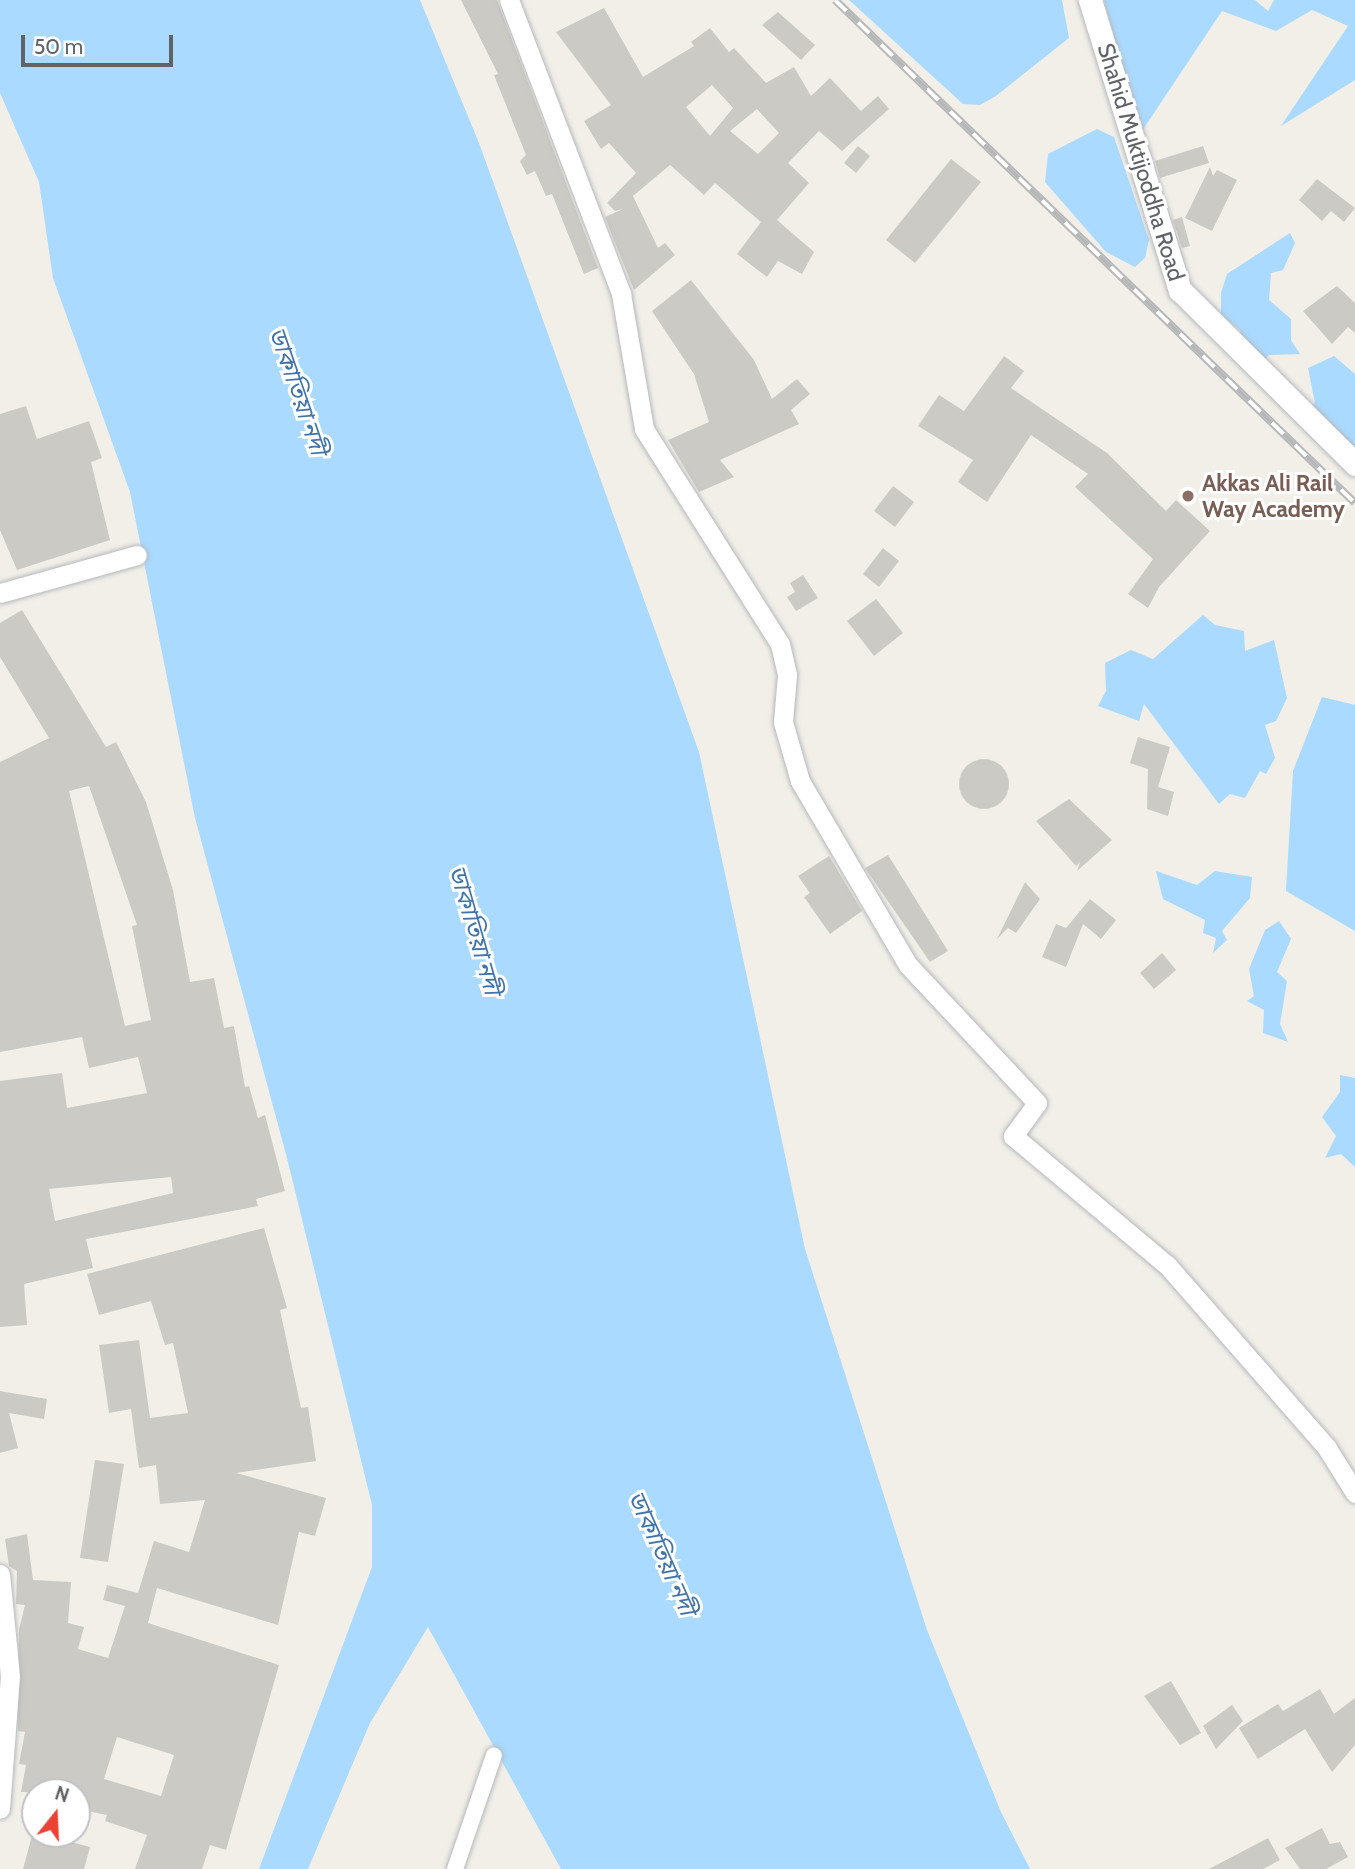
<!DOCTYPE html>
<html>
<head>
<meta charset="utf-8">
<style>
	body { margin:0 }
	#map { position:relative; width:1355px; height:1869px; overflow:hidden; background:#f1efe8; font-family:Cabin,"Noto Sans Bengali",sans-serif }
	div>[style] { position:absolute }
	.water>* { inset:0; background:#aadaff }
	.building>* { inset:0; background:#cccac5 }
	.round { border-radius:50% }
	.roads { filter:drop-shadow(0 0 2px #b5b8bc) drop-shadow(0 0 2px #b5b8bc) }
	.minor>* { height:16px; margin:-8px; padding:0 8px; transform-origin:8px; border-radius:8px; background:#fff }
	.tertiary>* { height:19px; margin:-9.5px; padding:0 9.5px; transform-origin:9.5px; border-radius:9.5px; background:#fff }
	.secondary>* { height:23px; margin:-11.5px; padding:0 11.5px; transform-origin:11.5px; border-radius:11.5px; background:#fff }
	.rail>* { height:8px; margin-top:-4px; transform-origin:0; background:repeating-linear-gradient(90deg,#fff 0 16px,#b6b7b8 0 32px); box-sizing:border-box; border-block:2px solid #b6b7b8 }
	.dots>* { width:19px; height:19px; translate:-50% -50%; box-sizing:border-box; border:4px solid #fff; border-radius:50% }
	span { translate:-50% -50%; white-space:nowrap; text-align:center; line-height:1.15; -webkit-text-stroke:6px #fff; paint-order:stroke }
	.street-label { font-size:23px; color:#5f6368 }
	.education-label { font-size:23px; color:#785e54; font-weight:700 }
	.left { translate:0 -50%; text-align:left }
	.water-label { font-size:24px; color:#4174aa; font-style:italic }
	.north { position:absolute; left:21px; top:1778px; width:70px; height:70px; box-sizing:border-box; background:#fff; border:2px solid #bfc1c3; border-radius:50%; rotate:18deg; font-size:19px; font-weight:700; line-height:28px; text-align:center; color:#5f6368 }
	.north::after { content:''; display:block; margin:auto; width:24px; height:32px; background:#ea4335; clip-path:polygon(50% 0,100% 100%,50% 72%,0 100%) }
	.scale { position:absolute; left:21px; top:35px; width:152px; height:32px; box-sizing:border-box; border:4px solid #5f6368; border-top:0; padding-left:9px; font-size:21px; line-height:24px; white-space:nowrap; color:#5f6368; -webkit-text-stroke:5px #fff; paint-order:stroke }
</style>
</head>
<body>
<div id="map">
	<div class="water">
		<div style="clip-path:polygon(0 0,420px 0,479px 143px,699px 752px,805px 1249px,927px 1630px,1001px 1812px,1030px 1869px,561px 1869px,428px 1627px,370px 1723px,308px 1869px,259px 1869px,372px 1567px,372px 1505px,287px 1158px,195px 818px,130px 492px,53px 278px,39px 182px,0 93px)"></div>
		<div style="clip-path:polygon(849px 0,1062px 0,1069px 38px,996px 96px,980px 105px,963px 104px)"></div>
		<div style="clip-path:polygon(1104px 0,1255px 0,1268px 11px,1274px 0,1355px 0,1355px 80px,1281px 126px,1348px 26px,1312px 10px,1276px 31px,1222px 11px,1140px 134px)"></div>
		<div style="clip-path:polygon(1097px 129px,1114px 137px,1149px 240px,1145px 258px,1135px 267px,1106px 252px,1045px 182px,1048px 154px)"></div>
		<div style="clip-path:polygon(1290px 233px,1295px 243px,1283px 270px,1271px 273px,1269px 300px,1291px 319px,1291px 340px,1300px 354px,1269px 355px,1251px 372px,1242px 361px,1240px 330px,1221px 315px,1221px 293px,1227px 274px)"></div>
		<div style="clip-path:polygon(1334px 356px,1355px 374px,1355px 448px,1297px 414px,1315px 403px,1308px 368px)"></div>
		<div style="clip-path:polygon(1203px 615px,1215px 625px,1244px 631px,1245px 651px,1274px 640px,1287px 698px,1276px 721px,1265px 725px,1275px 758px,1266px 774px,1260px 771px,1245px 798px,1230px 794px,1219px 804px,1144px 704px,1139px 721px,1098px 706px,1106px 691px,1105px 663px,1131px 650px,1153px 659px)"></div>
		<div style="clip-path:polygon(1322px 697px,1355px 705px,1355px 931px,1286px 891px,1293px 771px)"></div>
		<div style="clip-path:polygon(1156px 871px,1197px 885px,1215px 871px,1252px 877px,1250px 898px,1222px 931px,1227px 940px,1213px 953px,1216px 938px,1203px 933px,1205px 920px,1163px 899px)"></div>
		<div style="clip-path:polygon(1279px 921px,1291px 939px,1277px 972px,1287px 981px,1280px 1024px,1288px 1042px,1263px 1033px,1264px 1010px,1247px 1001px,1254px 996px,1249px 969px,1265px 930px)"></div>
		<div style="clip-path:polygon(1340px 1075px,1355px 1078px,1355px 1167px,1341px 1154px,1325px 1158px,1336px 1136px,1322px 1117px,1340px 1092px)"></div>
	</div>
	<div class="building">
		<div style="clip-path:polygon(461px 0,497px 0,598px 268px,584px 274px,552px 194px,546px 196px,535px 171px,527px 175px,520px 161px,526px 155px,494px 75px,498px 74px)"></div>
		<div style="clip-path:polygon(evenodd,604px 8px,643px 77px,694px 46px,691px 42px,710px 28px,729px 52px,734px 48px,766px 83px,794px 67px,811px 96px,830px 78px,861px 111px,878px 96px,889px 109px,842px 151px,819px 131px,788px 163px,809px 183px,777px 220px,814px 252px,802px 274px,778px 261px,767px 277px,737px 254px,761px 222px,715px 183px,704px 195px,670px 165px,633px 196px,658px 248px,665px 243px,675px 255px,634px 290px,605px 217px,623px 209px,615px 211px,607px 203px,636px 173px,609px 143px,601px 149px,584px 121px,611px 105px,556px 32px,604px 8px,712px 85px,733px 108px,710px 136px,686px 107px,712px 85px,604px 8px,757px 109px,779px 133px,758px 154px,730px 131px,757px 109px)"></div>
		<div style="clip-path:polygon(778px 12px,815px 45px,801px 60px,762px 25px)"></div>
		<div style="clip-path:polygon(858px 146px,870px 156px,856px 173px,844px 163px)"></div>
		<div style="clip-path:polygon(1203px 146px,1209px 163px,1160px 178px,1155px 161px)"></div>
		<div style="clip-path:polygon(951px 159px,981px 182px,915px 263px,886px 240px)"></div>
		<div style="clip-path:polygon(1210px 167px,1213px 176px,1217px 170px,1237px 180px,1212px 231px,1185px 218px)"></div>
		<div style="clip-path:polygon(1317px 179px,1355px 208px,1344px 222px,1331px 211px,1322px 221px,1299px 200px)"></div>
		<div style="clip-path:polygon(1182px 217px,1190px 246px,1182px 248px,1173px 220px)"></div>
		<div style="clip-path:polygon(691px 280px,754px 360px,772px 399px,797px 379px,810px 394px,791px 410px,799px 424px,720px 460px,734px 477px,699px 492px,668px 440px,709px 422px,694px 374px,652px 311px)"></div>
		<div style="clip-path:polygon(1337px 286px,1355px 303px,1355px 333px,1348px 327px,1332px 344px,1303px 311px)"></div>
		<div style="clip-path:polygon(1004px 356px,1024px 371px,1011px 388px,1107px 453px,1166px 511px,1176px 500px,1210px 531px,1159px 587px,1148px 608px,1128px 594px,1153px 559px,1075px 487px,1088px 474px,1031px 435px,987px 502px,958px 482px,973px 460px,918px 426px,939px 395px,964px 411px)"></div>
		<div style="clip-path:polygon(26px 406px,37px 439px,89px 421px,102px 458px,91px 462px,110px 540px,17px 570px,0 530px,0 414px)"></div>
		<div style="clip-path:polygon(893px 486px,914px 502px,895px 527px,874px 511px)"></div>
		<div style="clip-path:polygon(883px 548px,899px 561px,879px 587px,863px 574px)"></div>
		<div style="clip-path:polygon(803px 575px,818px 598px,796px 611px,787px 597px,795px 592px,790px 583px)"></div>
		<div style="clip-path:polygon(876px 599px,903px 633px,874px 656px,847px 621px)"></div>
		<div style="clip-path:polygon(evenodd,22px 610px,106px 747px,116px 742px,146px 802px,173px 890px,190px 982px,214px 978px,224px 1028px,234px 1026px,245px 1087px,249px 1086px,258px 1118px,265px 1115px,285px 1191px,256px 1199px,258px 1206px,86px 1239px,93px 1268px,24px 1284px,27px 1325px,0 1327px,0 1081px,62px 1073px,67px 1108px,147px 1093px,138px 1057px,89px 1068px,82px 1037px,0 1052px,0 762px,49px 738px,0 657px,0 623px,22px 610px,89px 786px,137px 925px,132px 926px,151px 1020px,125px 1026px,69px 791px,89px 786px,22px 610px,171px 1177px,173px 1193px,55px 1221px,49px 1189px,171px 1177px)"></div>
		<div style="clip-path:polygon(1138px 737px,1170px 747px,1158px 787px,1174px 792px,1168px 816px,1147px 809px,1148px 769px,1130px 763px)"></div>
		<div class="round" style="left:959px;top:759px;width:50px;height:50px"></div>
		<div style="clip-path:polygon(1069px 799px,1112px 840px,1077px 871px,1080px 862px,1076px 866px,1036px 821px)"></div>
		<div style="clip-path:polygon(888px 855px,948px 951px,930px 962px,865px 868px)"></div>
		<div style="clip-path:polygon(829px 856px,862px 911px,830px 934px,804px 897px,810px 893px,798px 876px)"></div>
		<div style="clip-path:polygon(1025px 882px,1040px 899px,1016px 933px,1008px 928px,997px 939px)"></div>
		<div style="clip-path:polygon(1090px 899px,1116px 920px,1101px 939px,1083px 924px,1066px 967px,1042px 957px,1056px 924px,1066px 928px)"></div>
		<div style="clip-path:polygon(1162px 953px,1176px 970px,1154px 989px,1140px 973px)"></div>
		<div style="clip-path:polygon(evenodd,264px 1228px,287px 1308px,280px 1310px,301px 1408px,308px 1407px,316px 1461px,236px 1473px,326px 1498px,315px 1536px,299px 1532px,278px 1625px,157px 1588px,148px 1623px,279px 1665px,226px 1850px,210px 1845px,202px 1869px,135px 1869px,147px 1835px,105px 1821px,107px 1815px,77px 1809px,77px 1792px,21px 1792px,26px 1765px,19px 1764px,25px 1732px,18px 1731px,19px 1630px,25px 1605px,16px 1604px,17px 1571px,9px 1566px,5px 1539px,27px 1534px,33px 1580px,71px 1582px,68px 1623px,84px 1627px,78px 1649px,108px 1658px,125px 1606px,103px 1600px,107px 1585px,138px 1593px,154px 1541px,189px 1552px,205px 1500px,160px 1504px,156px 1465px,139px 1468px,131px 1409px,109px 1413px,99px 1345px,139px 1340px,150px 1418px,188px 1413px,173px 1343px,165px 1345px,151px 1301px,99px 1315px,87px 1274px,264px 1228px,117px 1737px,174px 1755px,161px 1796px,104px 1779px,117px 1737px)"></div>
		<div style="clip-path:polygon(0 1391px,47px 1399px,44px 1419px,9px 1413px,18px 1448px,0 1453px)"></div>
		<div style="clip-path:polygon(95px 1460px,124px 1464px,108px 1562px,80px 1558px)"></div>
		<div style="clip-path:polygon(1171px 1681px,1201px 1733px,1180px 1745px,1144px 1696px)"></div>
		<div style="clip-path:polygon(1320px 1689px,1334px 1714px,1355px 1698px,1355px 1745px,1332px 1772px,1305px 1729px,1258px 1759px,1239px 1728px,1278px 1704px,1283px 1711px)"></div>
		<div style="clip-path:polygon(1232px 1705px,1243px 1721px,1216px 1749px,1203px 1726px)"></div>
		<div style="clip-path:polygon(1322px 1828px,1330px 1844px,1340px 1842px,1348px 1857px,1326px 1869px,1300px 1869px,1285px 1848px)"></div>
		<div style="clip-path:polygon(33px 1832px,90px 1847px,84px 1869px,23px 1869px)"></div>
		<div style="clip-path:polygon(1268px 1838px,1280px 1860px,1263px 1869px,1209px 1869px)"></div>
	</div>
	<div class="roads">
		<div class="minor">
			<div style="left:455px;top:1869px;width:120px;rotate:-71.1deg"></div>
		</div>
		<div class="tertiary">
			<div style="left:509px;top:0;width:315px;rotate:69.1deg"></div>
			<div style="left:621px;top:294px;width:137px;rotate:80.3deg"></div>
			<div style="left:644px;top:429px;width:254px;rotate:57.7deg"></div>
			<div style="left:780px;top:644px;width:32px;rotate:77deg"></div>
			<div style="left:787px;top:675px;width:47px;rotate:94.9deg"></div>
			<div style="left:783px;top:722px;width:61px;rotate:73.9deg"></div>
			<div style="left:800px;top:781px;width:213px;rotate:59.6deg"></div>
			<div style="left:908px;top:965px;width:189px;rotate:46.9deg"></div>
			<div style="left:1037px;top:1103px;width:41px;rotate:126deg"></div>
			<div style="left:1013px;top:1136px;width:201px;rotate:40deg"></div>
			<div style="left:1167px;top:1265px;width:243px;rotate:48.8deg"></div>
			<div style="left:1327px;top:1448px;width:53px;rotate:58.1deg"></div>
			<div style="left:0;top:593px;width:142px;rotate:-15.5deg"></div>
			<div style="left:0;top:1574px;width:102px;rotate:84.4deg"></div>
			<div style="left:10px;top:1676px;width:133px;rotate:94.3deg"></div>
		</div>
		<div class="secondary">
			<div style="left:1090px;top:0;width:304px;rotate:72.8deg"></div>
			<div style="left:1180px;top:290px;width:247px;rotate:44.8deg"></div>
		</div>
	</div>
	<div class="rail">
		<div style="left:835px;top:0;width:723px;rotate:44.05deg"></div>
	</div>
	<div class="dots">
		<div style="left:1188px;top:496px;background:#8d6e63"></div>
	</div>
	<div class="street-label">
		<span style="left:1141px;top:162px;rotate:73deg">Shahid Muktijoddha Road</span>
	</div>
	<div class="education-label">
		<span class="left" style="left:1202px;top:496px">Akkas Ali Rail<br>Way Academy</span>
	</div>
	<div class="water-label">
		<span style="left:298px;top:391px;rotate:71deg">ডাকাতিয়া নদী</span>
		<span style="left:475px;top:930px;rotate:74deg">ডাকাতিয়া নদী</span>
		<span style="left:662px;top:1553px;rotate:66deg">ডাকাতিয়া নদী</span>
	</div>
	<div class="north">N</div>
	<div class="scale">50 m</div>
</div>
</body>
</html>
